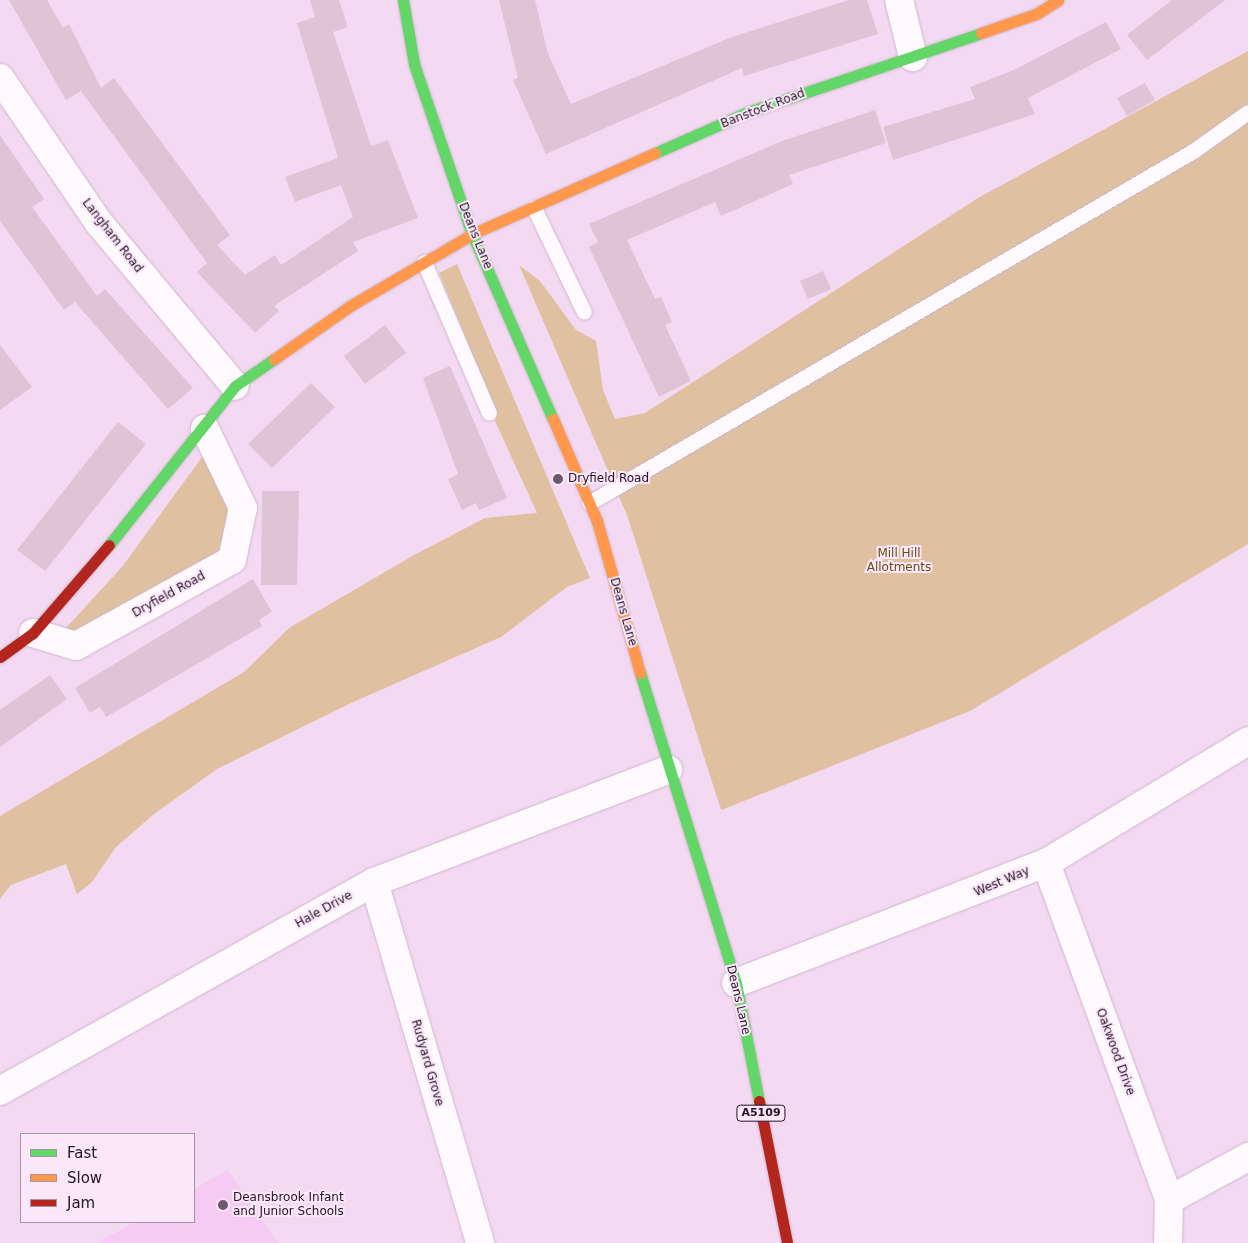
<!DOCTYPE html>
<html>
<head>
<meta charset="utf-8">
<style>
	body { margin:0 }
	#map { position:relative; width:1248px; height:1243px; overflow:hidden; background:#f4d9f2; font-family:"DejaVu Sans",sans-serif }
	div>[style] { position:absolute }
	.built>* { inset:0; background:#f5cbf3 }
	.green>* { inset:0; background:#dfc1a2 }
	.building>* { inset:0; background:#dfc3d6 }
	.roads { filter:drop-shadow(0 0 1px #ccb7cb) drop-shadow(0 0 1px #ccb7cb) }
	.lane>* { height:15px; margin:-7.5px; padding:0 7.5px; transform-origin:7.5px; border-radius:7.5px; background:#fdf9fd }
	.street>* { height:28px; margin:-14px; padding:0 14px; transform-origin:14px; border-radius:14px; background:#fdf9fd }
	.fast>* { height:11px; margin:-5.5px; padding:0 5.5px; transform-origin:5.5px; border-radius:5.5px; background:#63d668 }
	.slow>* { height:11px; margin:-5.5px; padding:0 5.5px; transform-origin:5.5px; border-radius:5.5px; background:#ff974d }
	.jam>* { height:11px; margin:-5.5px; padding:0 5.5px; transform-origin:5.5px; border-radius:5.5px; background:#b3261e }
	.dots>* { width:14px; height:14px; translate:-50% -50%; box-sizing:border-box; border:2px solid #fae7f9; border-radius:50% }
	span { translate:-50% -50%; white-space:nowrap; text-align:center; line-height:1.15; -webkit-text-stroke:4px #fae7f9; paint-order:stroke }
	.shield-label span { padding:1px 4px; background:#fae7f9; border:1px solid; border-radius:4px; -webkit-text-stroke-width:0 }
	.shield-label { font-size:11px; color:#251425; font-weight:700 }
	.street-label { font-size:12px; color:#251425 }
	.poi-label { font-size:12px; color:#251425 }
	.left { translate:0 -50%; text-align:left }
	.park-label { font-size:12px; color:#654f12 }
	.legend { position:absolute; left:20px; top:1133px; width:175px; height:90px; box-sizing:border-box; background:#fae7f9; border:1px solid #a593a4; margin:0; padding:6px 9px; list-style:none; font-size:15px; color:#251425 }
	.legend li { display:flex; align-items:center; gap:10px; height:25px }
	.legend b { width:25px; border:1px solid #a593a4 }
</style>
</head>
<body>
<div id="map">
	<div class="built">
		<div style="clip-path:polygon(228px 1170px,278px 1243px,97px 1243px,135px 1222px,194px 1222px,194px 1189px)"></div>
	</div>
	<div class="green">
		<div style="clip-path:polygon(1248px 51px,1248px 544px,970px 711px,721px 810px,627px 515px,519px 265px,540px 281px,576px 330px,596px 341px,603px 390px,615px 419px,645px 413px,978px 198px)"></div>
		<div style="clip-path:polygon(457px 264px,590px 578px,567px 587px,501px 637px,351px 703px,217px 769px,154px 814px,116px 847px,92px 882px,77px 894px,66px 864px,11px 885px,0 899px,0 816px,244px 672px,289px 628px,414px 555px,485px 518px,537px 513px,495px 421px,497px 414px,439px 273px)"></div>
		<div style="clip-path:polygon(205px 453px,232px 507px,225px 554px,83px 632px,64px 630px,122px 567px)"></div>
	</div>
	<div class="building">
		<div style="clip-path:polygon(9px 0,47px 0,63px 28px,69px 24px,101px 88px,114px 78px,230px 235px,217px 245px,245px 275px,275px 255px,281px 265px,353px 217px,341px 185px,295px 202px,285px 177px,338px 158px,297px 23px,315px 17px,310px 0,339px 0,348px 27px,333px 32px,371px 146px,388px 140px,418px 218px,353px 242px,358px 251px,274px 306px,279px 311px,255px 333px,197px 272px,207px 263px,81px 91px,66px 100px)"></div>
		<div style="clip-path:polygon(499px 0,535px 0,548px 54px,571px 104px,732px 37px,849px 0,867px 0,878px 34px,744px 76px,742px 68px,546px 154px,513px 80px,518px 78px)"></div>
		<div style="clip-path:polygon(1172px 0,1225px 0,1147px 60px,1127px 35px)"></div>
		<div style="clip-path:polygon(1106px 22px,1121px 49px,1028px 98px,1035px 114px,893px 160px,883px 127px,975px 99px,970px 87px,1016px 69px)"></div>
		<div style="clip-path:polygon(1145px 83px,1155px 100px,1127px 116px,1117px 98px)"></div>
		<div style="clip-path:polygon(875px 110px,886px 143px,789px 175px,793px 184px,721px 216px,715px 202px,627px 240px,655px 299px,661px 297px,672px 322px,665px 325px,691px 381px,659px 397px,589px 247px,598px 242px,589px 224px,782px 141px)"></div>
		<div style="clip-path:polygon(0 135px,44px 199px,32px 207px,97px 296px,105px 289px,193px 388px,168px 409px,75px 302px,64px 310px,0 221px)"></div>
		<div style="clip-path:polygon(823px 271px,831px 289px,808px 299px,800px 281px)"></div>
		<div style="clip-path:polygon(385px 325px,406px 353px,365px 384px,344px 356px)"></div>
		<div style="clip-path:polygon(0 345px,32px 387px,0 410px)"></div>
		<div style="clip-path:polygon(450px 366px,507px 498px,479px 510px,476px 503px,462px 510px,448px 479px,458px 474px,423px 378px)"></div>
		<div style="clip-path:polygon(311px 383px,335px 407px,272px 468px,248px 444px)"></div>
		<div style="clip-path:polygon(118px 422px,146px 444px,45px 571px,17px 550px)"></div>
		<div style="clip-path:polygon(262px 491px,299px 491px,297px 585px,261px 585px)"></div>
		<div style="clip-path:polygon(253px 579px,272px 612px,259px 620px,262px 626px,106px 717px,100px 707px,90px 713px,75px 688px)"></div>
		<div style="clip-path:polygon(50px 675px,67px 699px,0 747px,0 710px)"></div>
	</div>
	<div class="roads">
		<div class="lane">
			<div style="left:534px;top:208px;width:115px;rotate:64.3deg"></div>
			<div style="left:424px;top:262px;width:164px;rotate:66.7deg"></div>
			<div style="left:589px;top:503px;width:699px;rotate:-30.23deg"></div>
			<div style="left:1193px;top:151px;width:67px;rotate:-35.3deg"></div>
		</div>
		<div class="street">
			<div style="left:899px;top:0;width:59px;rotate:76.2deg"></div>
			<div style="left:0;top:78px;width:176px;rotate:55.7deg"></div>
			<div style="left:99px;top:223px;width:212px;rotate:50.2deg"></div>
			<div style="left:33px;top:633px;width:45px;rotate:16.8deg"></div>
			<div style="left:76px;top:646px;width:178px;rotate:-28.9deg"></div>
			<div style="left:232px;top:560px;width:53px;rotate:-78.1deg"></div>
			<div style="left:243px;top:508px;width:88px;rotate:-115.7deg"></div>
			<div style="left:1046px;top:863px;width:359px;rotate:69.9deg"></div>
			<div style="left:1169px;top:1200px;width:43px;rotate:91.3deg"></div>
			<div style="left:374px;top:882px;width:376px;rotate:73.6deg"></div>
			<div style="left:736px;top:983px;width:332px;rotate:-21.2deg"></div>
			<div style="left:1046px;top:863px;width:236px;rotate:-31.1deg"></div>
			<div style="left:0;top:1091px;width:428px;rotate:-29.2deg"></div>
			<div style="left:374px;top:882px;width:315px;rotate:-20.9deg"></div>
			<div style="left:1169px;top:1200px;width:90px;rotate:-28.6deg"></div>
		</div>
		<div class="fast">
			<div style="left:403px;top:0;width:65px;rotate:80.2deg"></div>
			<div style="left:414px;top:64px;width:180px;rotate:71.2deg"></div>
			<div style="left:472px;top:234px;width:202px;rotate:66.4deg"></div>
			<div style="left:655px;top:153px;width:102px;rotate:-23.8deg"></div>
			<div style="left:748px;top:112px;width:246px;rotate:-18.7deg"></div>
			<div style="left:109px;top:545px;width:203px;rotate:-51.6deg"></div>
			<div style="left:235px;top:386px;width:47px;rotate:-34.7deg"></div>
			<div style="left:640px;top:673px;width:325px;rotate:72.8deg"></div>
			<div style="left:736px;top:983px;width:120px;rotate:79deg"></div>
		</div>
		<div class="slow">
			<div style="left:981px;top:33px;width:58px;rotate:-19.1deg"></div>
			<div style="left:1036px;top:14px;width:26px;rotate:-32deg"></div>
			<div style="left:274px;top:359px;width:93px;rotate:-34.9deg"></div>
			<div style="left:350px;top:306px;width:142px;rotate:-30.5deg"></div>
			<div style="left:472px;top:234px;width:200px;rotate:-23.9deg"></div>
			<div style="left:553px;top:419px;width:111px;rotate:66.7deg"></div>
			<div style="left:597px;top:521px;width:158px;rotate:74.2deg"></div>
		</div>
		<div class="jam">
			<div style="left:0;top:657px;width:41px;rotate:-36deg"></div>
			<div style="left:33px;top:633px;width:116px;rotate:-49.2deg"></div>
			<div style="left:759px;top:1101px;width:145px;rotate:78.8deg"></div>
		</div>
	</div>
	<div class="dots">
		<div style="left:558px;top:479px;background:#6d596d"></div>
		<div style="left:223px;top:1205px;background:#6d596d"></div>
	</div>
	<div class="shield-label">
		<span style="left:761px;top:1113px">A5109</span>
	</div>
	<div class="street-label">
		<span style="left:763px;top:109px;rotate:-21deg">Banstock Road</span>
		<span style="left:112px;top:236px;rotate:52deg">Langham Road</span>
		<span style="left:475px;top:236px;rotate:68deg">Deans Lane</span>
		<span style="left:169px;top:595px;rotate:-29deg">Dryfield Road</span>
		<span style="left:623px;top:612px;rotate:74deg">Deans Lane</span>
		<span style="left:1002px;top:882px;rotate:-23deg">West Way</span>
		<span style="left:324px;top:910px;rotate:-29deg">Hale Drive</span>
		<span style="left:738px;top:1000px;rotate:77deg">Deans Lane</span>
		<span style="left:1115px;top:1052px;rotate:70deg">Oakwood Drive</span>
		<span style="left:427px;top:1063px;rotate:74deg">Rudyard Grove</span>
	</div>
	<div class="poi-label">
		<span class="left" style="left:568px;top:479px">Dryfield Road</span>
		<span class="left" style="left:233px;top:1205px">Deansbrook Infant<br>and Junior Schools</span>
	</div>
	<div class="park-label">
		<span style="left:899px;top:561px">Mill Hill<br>Allotments</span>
	</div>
	<ul class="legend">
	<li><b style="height:6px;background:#63d668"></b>Fast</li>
	<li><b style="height:6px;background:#ff974d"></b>Slow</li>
	<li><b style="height:6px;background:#b3261e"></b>Jam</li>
	</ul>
</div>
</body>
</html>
